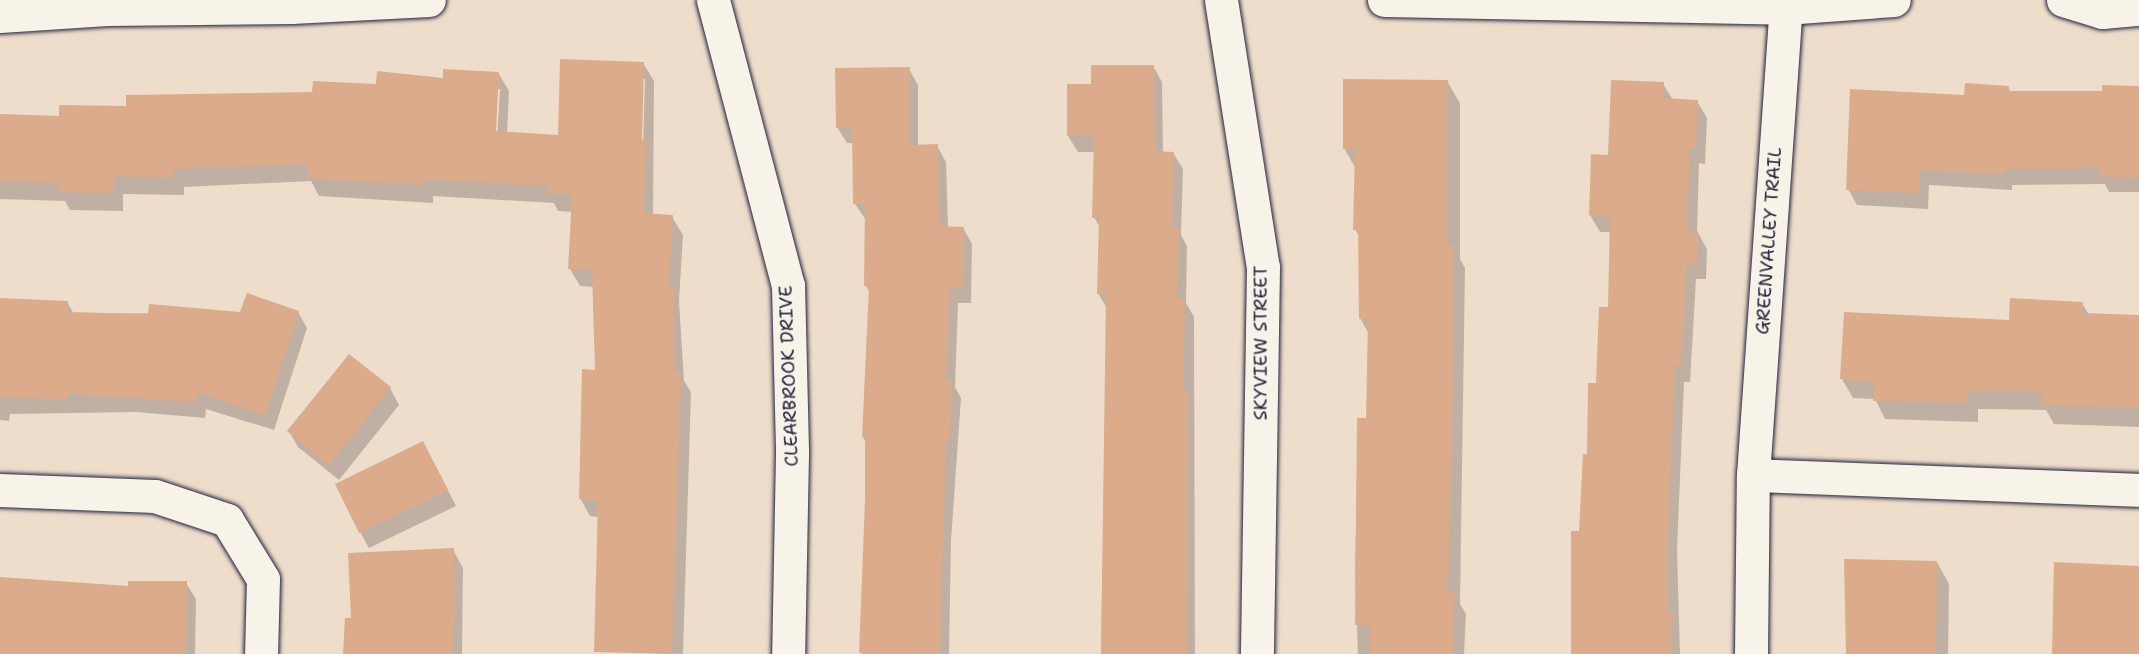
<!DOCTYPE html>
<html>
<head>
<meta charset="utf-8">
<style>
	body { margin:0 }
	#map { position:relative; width:2139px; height:654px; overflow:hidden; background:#efddcc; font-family:"Shantell Sans",sans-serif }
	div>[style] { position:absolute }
	.shadow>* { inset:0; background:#0003 }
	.building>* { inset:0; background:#dbab8c }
	.roads { filter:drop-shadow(0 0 2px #22223b) drop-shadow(0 0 2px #22223b) }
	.minor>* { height:33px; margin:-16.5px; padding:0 16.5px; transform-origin:16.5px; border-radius:16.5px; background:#f7f3e8 }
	span { translate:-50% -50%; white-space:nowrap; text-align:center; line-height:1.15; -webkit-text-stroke:5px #f7f3e8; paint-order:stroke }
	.street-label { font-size:18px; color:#22223b }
</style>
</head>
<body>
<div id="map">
	<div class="shadow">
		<div style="clip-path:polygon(evenodd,643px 63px,654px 81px,653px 215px,672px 217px,683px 235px,679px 301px,684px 381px,691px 392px,683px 654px,596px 651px,598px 517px,590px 516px,580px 498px,596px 371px,594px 287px,580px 286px,570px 269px,573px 212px,558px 211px,554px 203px,433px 196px,433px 203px,319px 196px,311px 181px,184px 187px,184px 195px,123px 194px,123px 211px,70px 210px,65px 201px,0 199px,0 116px,61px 118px,128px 107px,314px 94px,499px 74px,509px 91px,507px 134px,560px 137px,643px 63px,642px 79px,645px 79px,643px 148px,640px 148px,642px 79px,643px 63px,497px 89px,500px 89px,497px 139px,494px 139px,497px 89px)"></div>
		<div style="clip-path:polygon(1153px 66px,1162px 82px,1163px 153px,1173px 153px,1183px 169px,1181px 235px,1187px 246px,1186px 303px,1194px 317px,1195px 654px,1101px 654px,1107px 308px,1098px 293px,1100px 228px,1094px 217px,1095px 152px,1078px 152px,1068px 136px,1093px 85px)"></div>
		<div style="clip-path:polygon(909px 69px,918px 85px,918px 146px,937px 146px,946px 162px,948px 228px,963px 228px,972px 244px,971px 303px,958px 303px,955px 387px,961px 398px,951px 541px,949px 654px,862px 654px,866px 500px,866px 443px,863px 437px,870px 293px,866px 286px,866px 220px,855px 204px,853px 143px,847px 143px,837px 127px)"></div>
		<div style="clip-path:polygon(1447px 81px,1460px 103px,1460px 259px,1465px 268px,1460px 604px,1466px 614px,1464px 654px,1358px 654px,1355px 573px,1358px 419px,1367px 419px,1369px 334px,1360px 318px,1360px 238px,1355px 229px,1356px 169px,1344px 148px)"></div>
		<div style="clip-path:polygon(1663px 84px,1673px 100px,1697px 101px,1707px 118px,1705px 164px,1699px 163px,1697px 231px,1707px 249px,1706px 279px,1696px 279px,1690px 382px,1684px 382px,1677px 551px,1680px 654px,1572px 654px,1588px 455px,1610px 309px,1611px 232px,1600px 232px,1590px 215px,1609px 156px)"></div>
		<div style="clip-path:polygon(2008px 87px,2011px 93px,2103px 93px,2139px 88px,2139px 192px,2109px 192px,2105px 184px,2012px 185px,2012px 190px,1929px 185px,1928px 209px,1857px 205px,1848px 189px,1965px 96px)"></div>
		<div style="clip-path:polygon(0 300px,67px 302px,74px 314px,298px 312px,307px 328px,274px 430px,206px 409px,205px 418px,136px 412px,10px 414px,9px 421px,0 420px)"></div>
		<div style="clip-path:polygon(2082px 303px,2089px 315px,2139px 316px,2139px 427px,2054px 424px,2046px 410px,1978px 409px,1978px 422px,1885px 419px,1875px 399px,1853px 398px,1842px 379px,2011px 321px)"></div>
		<div style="clip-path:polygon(390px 388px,399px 405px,339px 480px,298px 447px,289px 431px)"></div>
		<div style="clip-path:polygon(432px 459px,456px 506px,369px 548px,360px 532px)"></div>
		<div style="clip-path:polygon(453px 550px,463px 568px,462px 654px,346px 654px,352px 620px)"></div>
		<div style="clip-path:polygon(1937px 562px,1949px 584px,1948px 654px,1846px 654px)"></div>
		<div style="clip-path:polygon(0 578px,130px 587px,186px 583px,196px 599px,195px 654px,0 654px)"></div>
	</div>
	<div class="building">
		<div style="clip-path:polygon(560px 59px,644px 62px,642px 140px,647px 141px,643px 213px,673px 215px,669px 287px,673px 287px,675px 373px,681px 373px,672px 654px,594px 652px,598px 500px,579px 499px,582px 369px,595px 370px,592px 270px,568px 269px,572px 195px,546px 193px,547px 186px,424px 179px,423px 185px,307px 178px,308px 164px,174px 169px,174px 178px,114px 176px,114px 193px,58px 192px,58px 183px,0 181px,0 114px,59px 116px,59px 105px,126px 106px,126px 95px,312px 92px,313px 81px,376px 84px,377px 71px,443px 78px,443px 69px,499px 72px,496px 131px,558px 135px)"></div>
		<div style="clip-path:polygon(1091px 65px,1154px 65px,1155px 151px,1174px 152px,1172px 228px,1179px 228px,1177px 300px,1185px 300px,1183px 390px,1188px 390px,1187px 654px,1101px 654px,1106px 294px,1097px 294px,1099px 218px,1092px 218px,1094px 136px,1067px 136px,1067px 84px,1091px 84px)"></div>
		<div style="clip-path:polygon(910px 67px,910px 145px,938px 144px,939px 226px,964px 227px,963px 287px,950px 287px,946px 380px,952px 380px,950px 442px,946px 441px,940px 654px,859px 653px,865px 500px,865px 438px,862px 437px,869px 286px,864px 286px,865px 204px,853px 204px,852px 127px,836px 128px,835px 68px)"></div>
		<div style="clip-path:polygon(1343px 79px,1448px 80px,1448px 245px,1453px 245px,1454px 334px,1448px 591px,1455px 591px,1453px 654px,1370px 654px,1370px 625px,1355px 625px,1357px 418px,1366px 418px,1368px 319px,1359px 319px,1358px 230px,1353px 230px,1355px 149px,1343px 149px)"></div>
		<div style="clip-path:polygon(1611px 80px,1664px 82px,1664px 98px,1698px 100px,1696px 147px,1690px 147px,1687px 231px,1698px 231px,1697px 263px,1687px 263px,1681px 366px,1675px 365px,1668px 533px,1668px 611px,1673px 611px,1671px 654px,1571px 654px,1571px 531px,1579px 531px,1583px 454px,1587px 454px,1588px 383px,1596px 383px,1599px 307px,1608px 307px,1610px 216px,1589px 215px,1591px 154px,1608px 155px)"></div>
		<div style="clip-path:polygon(1965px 83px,2009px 86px,2008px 91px,2102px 91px,2102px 85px,2139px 86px,2139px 178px,2098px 176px,2099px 168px,2004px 169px,2004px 174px,1920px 170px,1919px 193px,1846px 190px,1850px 89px,1964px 95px)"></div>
		<div style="clip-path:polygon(247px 293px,299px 311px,265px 415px,198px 393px,197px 402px,67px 394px,67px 399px,0 398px,0 298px,68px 301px,68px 312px,148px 314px,149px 304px,240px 312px)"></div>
		<div style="clip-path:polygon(2010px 298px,2083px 302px,2082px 313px,2139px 315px,2139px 407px,2042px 406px,2042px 392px,1968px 391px,1968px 403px,1873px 401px,1874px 382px,1840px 379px,1844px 312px,2009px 320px)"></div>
		<div style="clip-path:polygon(349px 354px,391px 387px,329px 465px,287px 431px)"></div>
		<div style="clip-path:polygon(423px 441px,448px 490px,359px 533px,335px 484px)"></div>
		<div style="clip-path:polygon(454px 548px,456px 606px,452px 654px,343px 654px,345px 618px,351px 618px,348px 553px)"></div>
		<div style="clip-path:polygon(1844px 559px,1937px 561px,1936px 654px,1846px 654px)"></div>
		<div style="clip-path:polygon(2054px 562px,2139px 566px,2139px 654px,2052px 654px)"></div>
		<div style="clip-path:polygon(0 577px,128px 586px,128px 581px,187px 581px,186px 654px,0 654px)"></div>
	</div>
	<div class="roads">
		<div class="minor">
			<div style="left:713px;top:0;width:295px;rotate:75.3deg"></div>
			<div style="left:788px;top:285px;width:169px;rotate:88.6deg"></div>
			<div style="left:792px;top:454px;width:200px;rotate:91.1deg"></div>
			<div style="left:1221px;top:0;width:270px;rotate:81.1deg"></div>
			<div style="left:1263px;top:267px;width:387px;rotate:90.9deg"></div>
			<div style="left:1384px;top:0;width:401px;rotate:1.1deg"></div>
			<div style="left:1785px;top:8px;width:109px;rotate:-4.2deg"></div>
			<div style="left:2063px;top:0;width:41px;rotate:17.1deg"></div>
			<div style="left:2102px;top:12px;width:37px;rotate:-5deg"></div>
			<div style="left:0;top:16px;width:107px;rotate:-3.7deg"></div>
			<div style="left:107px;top:9px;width:184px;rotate:-0.6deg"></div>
			<div style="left:291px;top:7px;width:138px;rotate:-2.9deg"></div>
			<div style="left:1753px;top:475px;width:386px;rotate:2.2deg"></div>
			<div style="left:0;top:490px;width:155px;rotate:2.2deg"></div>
			<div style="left:155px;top:496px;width:76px;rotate:18.4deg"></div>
			<div style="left:227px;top:520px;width:69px;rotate:58.6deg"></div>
			<div style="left:263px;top:579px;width:75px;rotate:91.5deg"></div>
			<div style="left:1751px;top:654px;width:179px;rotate:-89.4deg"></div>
			<div style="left:1753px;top:475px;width:476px;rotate:-86deg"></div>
		</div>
	</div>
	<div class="street-label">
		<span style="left:1769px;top:241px;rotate:-86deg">GREENVALLEY TRAIL</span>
		<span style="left:1261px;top:343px;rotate:-90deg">SKYVIEW STREET</span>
		<span style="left:789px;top:376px;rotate:-92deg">CLEARBROOK DRIVE</span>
	</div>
</div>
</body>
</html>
